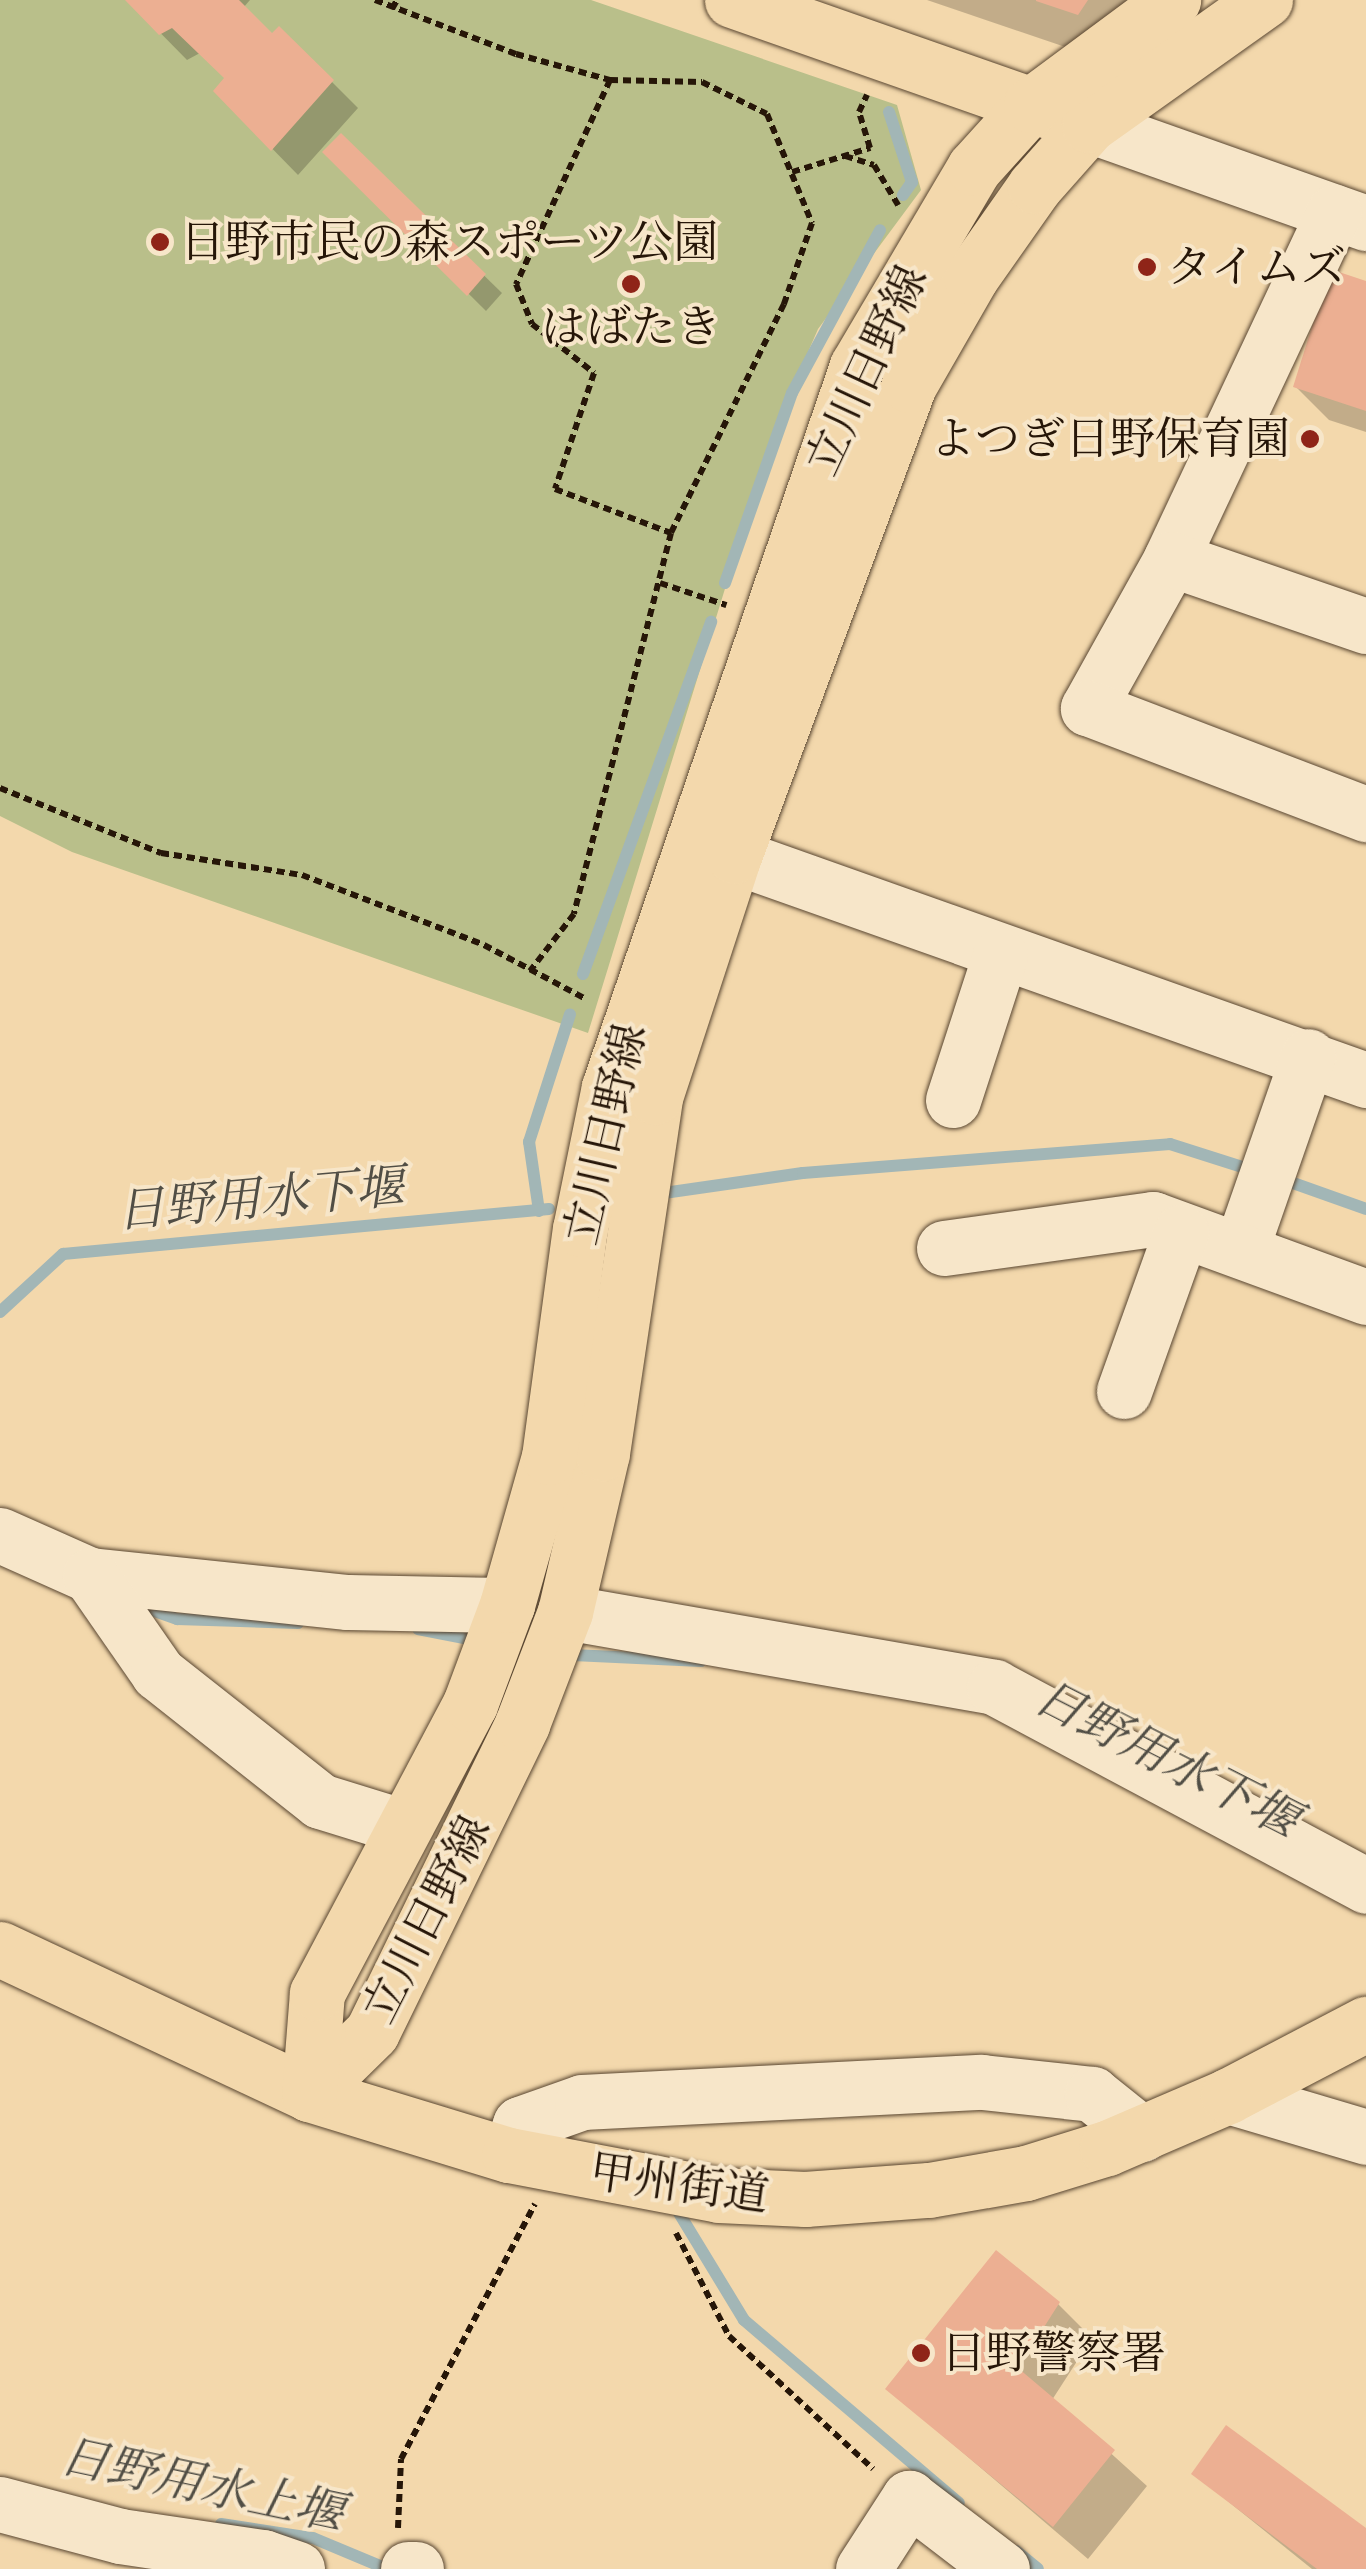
<!DOCTYPE html>
<html>
<head>
<meta charset="utf-8">
<style>
	body { margin:0 }
	#map { position:relative; width:1366px; height:2569px; overflow:hidden; background:#f3d8ac; font-family:"EB Garamond","Noto Serif JP",serif }
	div>[style] { position:absolute }
	.green>* { inset:0; background:#b9bf8a }
	.shadow>* { inset:0; background:#0003 }
	.stream>* { height:12px; margin:-6px; padding:0 6px; transform-origin:6px; border-radius:6px; background:#a2b6b6 }
	.building>* { inset:0; background:#ecaf92 }
	.path>* { height:6px; margin-top:-3px; transform-origin:0; background:repeating-linear-gradient(90deg,#261608 0 8px,transparent 0 13px) }
	.roads { filter:drop-shadow(0 0 2px #594631) drop-shadow(0 0 2px #594631) }
	.minor>* { height:55px; margin:-27.5px; padding:0 27.5px; transform-origin:27.5px; border-radius:27.5px; background:#f7e6c9 }
	.major>* { height:55px; margin:-27.5px; padding:0 27.5px; transform-origin:27.5px; border-radius:27.5px; background:#f3d8ac }
	.dots>* { width:28px; height:28px; translate:-50% -50%; box-sizing:border-box; border:5px solid #f7e6c9; border-radius:50% }
	span { translate:-50% -50%; white-space:nowrap; text-align:center; line-height:1.15; -webkit-text-stroke:8px #f7e6c9; paint-order:stroke }
	.poi-label { font-size:45px; color:#261608 }
	.left { translate:0 -50%; text-align:left }
	.right { translate:-100% -50%; text-align:right }
	.street-label { font-size:45px; color:#261608 }
	.water-label { font-size:48px; color:#514e45; font-style:italic }
</style>
</head>
<body>
<div id="map">
	<div class="green">
		<div style="clip-path:polygon(0 0,591px 0,897px 105px,921px 190px,818px 329px,773px 433px,588px 1033px,72px 852px,0 816px)"></div>
	</div>
	<div class="shadow">
		<div style="clip-path:polygon(128px 0,250px 0,243px 8px,272px 37px,279px 29px,358px 108px,298px 175px,216px 91px,227px 79px,200px 53px,187px 60px)"></div>
		<div style="clip-path:polygon(927px 0,1170px 0,1136px 71px)"></div>
		<div style="clip-path:polygon(341px 136px,502px 293px,486px 311px,326px 152px)"></div>
		<div style="clip-path:polygon(1366px 284px,1366px 432px,1329px 420px,1295px 386px)"></div>
		<div style="clip-path:polygon(1058px 2304px,1092px 2338px,1052px 2400px,1147px 2486px,1088px 2559px,888px 2389px)"></div>
		<div style="clip-path:polygon(1194px 2474px,1366px 2531px,1366px 2569px,1312px 2569px)"></div>
	</div>
	<div class="stream">
		<div style="left:889px;top:112px;width:74px;rotate:71.8deg"></div>
		<div style="left:912px;top:182px;width:16px;rotate:125deg"></div>
		<div style="left:725px;top:583px;width:201px;rotate:-70.6deg"></div>
		<div style="left:792px;top:393px;width:185px;rotate:-61.6deg"></div>
		<div style="left:583px;top:974px;width:375px;rotate:-70deg"></div>
		<div style="left:1279px;top:1178px;width:92px;rotate:19.6deg"></div>
		<div style="left:664px;top:1193px;width:140px;rotate:-8.2deg"></div>
		<div style="left:803px;top:1173px;width:368px;rotate:-4.5deg"></div>
		<div style="left:1170px;top:1144px;width:89px;rotate:17.6deg"></div>
		<div style="left:539px;top:1211px;width:70px;rotate:-98.2deg"></div>
		<div style="left:529px;top:1142px;width:134px;rotate:-72.2deg"></div>
		<div style="left:0;top:1312px;width:86px;rotate:-42.6deg"></div>
		<div style="left:63px;top:1254px;width:488px;rotate:-5.3deg"></div>
		<div style="left:135px;top:1604px;width:45px;rotate:19.7deg"></div>
		<div style="left:177px;top:1619px;width:121px;rotate:1.9deg"></div>
		<div style="left:418px;top:1629px;width:47px;rotate:11.1deg"></div>
		<div style="left:573px;top:1655px;width:128px;rotate:2.7deg"></div>
		<div style="left:679px;top:2213px;width:125px;rotate:58.7deg"></div>
		<div style="left:744px;top:2320px;width:282px;rotate:40.4deg"></div>
		<div style="left:221px;top:2524px;width:93px;rotate:8.7deg"></div>
		<div style="left:313px;top:2538px;width:80px;rotate:22.7deg"></div>
		<div style="left:1016px;top:2551px;width:28px;rotate:39deg"></div>
	</div>
	<div class="building">
		<div style="clip-path:polygon(125px 0,239px 0,272px 33px,279px 26px,334px 80px,271px 151px,213px 91px,224px 78px,172px 28px,159px 35px)"></div>
		<div style="clip-path:polygon(1088px 0,1078px 15px,1036px 1px,1036px 0)"></div>
		<div style="clip-path:polygon(341px 133px,486px 274px,467px 296px,322px 152px)"></div>
		<div style="clip-path:polygon(1330px 269px,1366px 281px,1366px 411px,1293px 387px)"></div>
		<div style="clip-path:polygon(996px 2250px,1060px 2302px,1018px 2368px,1115px 2450px,1053px 2527px,885px 2389px)"></div>
		<div style="clip-path:polygon(1226px 2425px,1366px 2528px,1366px 2569px,1317px 2569px,1191px 2474px)"></div>
	</div>
	<div class="path">
		<div style="left:375px;top:0;width:151px;rotate:21deg"></div>
		<div style="left:516px;top:54px;width:98px;rotate:15.5deg"></div>
		<div style="left:610px;top:80px;width:92px;rotate:1.2deg"></div>
		<div style="left:702px;top:82px;width:72px;rotate:26.2deg"></div>
		<div style="left:767px;top:114px;width:118px;rotate:67.6deg"></div>
		<div style="left:812px;top:223px;width:86px;rotate:109.1deg"></div>
		<div style="left:784px;top:304px;width:255px;rotate:116.3deg"></div>
		<div style="left:671px;top:533px;width:393px;rotate:104.3deg"></div>
		<div style="left:574px;top:914px;width:72px;rotate:127.7deg"></div>
		<div style="left:392px;top:9px;width:10px;rotate:-61deg"></div>
		<div style="left:610px;top:80px;width:225px;rotate:114.7deg"></div>
		<div style="left:516px;top:284px;width:43px;rotate:68.2deg"></div>
		<div style="left:532px;top:324px;width:79px;rotate:38.3deg"></div>
		<div style="left:594px;top:373px;width:122px;rotate:108.6deg"></div>
		<div style="left:555px;top:489px;width:124px;rotate:20.8deg"></div>
		<div style="left:845px;top:156px;width:30px;rotate:17deg"></div>
		<div style="left:874px;top:165px;width:47px;rotate:59deg"></div>
		<div style="left:792px;top:172px;width:82px;rotate:-17.1deg"></div>
		<div style="left:870px;top:148px;width:38px;rotate:-107deg"></div>
		<div style="left:859px;top:112px;width:19px;rotate:-65deg"></div>
		<div style="left:660px;top:583px;width:70px;rotate:18.4deg"></div>
		<div style="left:0;top:788px;width:174px;rotate:22deg"></div>
		<div style="left:161px;top:853px;width:143px;rotate:8.9deg"></div>
		<div style="left:302px;top:875px;width:195px;rotate:21deg"></div>
		<div style="left:484px;top:945px;width:115px;rotate:27.9deg"></div>
		<div style="left:676px;top:2233px;width:116px;rotate:62.8deg"></div>
		<div style="left:729px;top:2336px;width:196px;rotate:42.7deg"></div>
		<div style="left:398px;top:2528px;width:69px;rotate:-87.5deg"></div>
		<div style="left:401px;top:2459px;width:288px;rotate:-62.3deg"></div>
	</div>
	<div class="roads">
		<div class="minor">
			<div style="left:1089px;top:125px;width:294px;rotate:19.5deg"></div>
			<div style="left:1334px;top:212px;width:383px;rotate:115.2deg"></div>
			<div style="left:1171px;top:559px;width:171px;rotate:119.1deg"></div>
			<div style="left:1088px;top:708px;width:298px;rotate:20.9deg"></div>
			<div style="left:1171px;top:559px;width:206px;rotate:19deg"></div>
			<div style="left:734px;top:856px;width:671px;rotate:19.52deg"></div>
			<div style="left:953px;top:1100px;width:152px;rotate:-72deg"></div>
			<div style="left:1242px;top:1246px;width:201px;rotate:-70.8deg"></div>
			<div style="left:944px;top:1248px;width:211px;rotate:-7.9deg"></div>
			<div style="left:1153px;top:1219px;width:227px;rotate:20.1deg"></div>
			<div style="left:1124px;top:1391px;width:169px;rotate:-70.3deg"></div>
			<div style="left:0;top:1535px;width:98px;rotate:24deg"></div>
			<div style="left:90px;top:1575px;width:259px;rotate:6deg"></div>
			<div style="left:348px;top:1602px;width:159px;rotate:1.1deg"></div>
			<div style="left:90px;top:1575px;width:119px;rotate:55.2deg"></div>
			<div style="left:158px;top:1673px;width:206px;rotate:38.3deg"></div>
			<div style="left:320px;top:1801px;width:88px;rotate:17.2deg"></div>
			<div style="left:565px;top:1612px;width:436px;rotate:9.9deg"></div>
			<div style="left:994px;top:1687px;width:422px;rotate:28.1deg"></div>
			<div style="left:1228px;top:2096px;width:144px;rotate:16.5deg"></div>
			<div style="left:509px;top:2155px;width:33px;rotate:-70deg"></div>
			<div style="left:520px;top:2124px;width:66px;rotate:-19.5deg"></div>
			<div style="left:582px;top:2102px;width:400px;rotate:-2.9deg"></div>
			<div style="left:982px;top:2082px;width:111px;rotate:6.2deg"></div>
			<div style="left:1092px;top:2094px;width:64px;rotate:38.7deg"></div>
			<div style="left:0;top:2504px;width:124px;rotate:14.9deg"></div>
			<div style="left:120px;top:2536px;width:145px;rotate:8.4deg"></div>
			<div style="left:263px;top:2557px;width:36px;rotate:19deg"></div>
			<div style="left:408px;top:2569px;width:8px"></div>
			<div style="left:863px;top:2569px;width:85px;rotate:-57.1deg"></div>
			<div style="left:909px;top:2498px;width:117px;rotate:37.4deg"></div>
		</div>
		<div class="major">
			<div style="left:732px;top:0;width:352px;rotate:19.3deg"></div>
			<div style="left:0;top:1949px;width:341px;rotate:25.1deg"></div>
			<div style="left:309px;top:2094px;width:209px;rotate:17deg"></div>
			<div style="left:509px;top:2155px;width:214px;rotate:10.8deg"></div>
			<div style="left:719px;top:2195px;width:86px;rotate:2.7deg"></div>
			<div style="left:805px;top:2199px;width:124px;rotate:-4.2deg"></div>
			<div style="left:929px;top:2190px;width:98px;rotate:-9.9deg"></div>
			<div style="left:1026px;top:2173px;width:85px;rotate:-17.2deg"></div>
			<div style="left:1107px;top:2148px;width:132px;rotate:-23.3deg"></div>
			<div style="left:1228px;top:2096px;width:156px;rotate:-27.6deg"></div>
			<div style="left:309px;top:2094px;width:88px;rotate:-44.5deg"></div>
			<div style="left:372px;top:2032px;width:343px;rotate:-64deg"></div>
			<div style="left:522px;top:1724px;width:120px;rotate:-69deg"></div>
			<div style="left:565px;top:1612px;width:163px;rotate:-76.9deg"></div>
			<div style="left:602px;top:1453px;width:360px;rotate:-81.5deg"></div>
			<div style="left:655px;top:1097px;width:254px;rotate:-71.9deg"></div>
			<div style="left:734px;top:856px;width:502px;rotate:-69.62deg"></div>
			<div style="left:909px;top:385px;width:125px;rotate:-60.1deg"></div>
			<div style="left:971px;top:277px;width:111px;rotate:-54.9deg"></div>
			<div style="left:1035px;top:186px;width:81px;rotate:-48.5deg"></div>
			<div style="left:1089px;top:125px;width:216px;rotate:-35.4deg"></div>
			<div style="left:309px;top:2094px;width:101px;rotate:-85.5deg"></div>
			<div style="left:317px;top:1993px;width:327px;rotate:-62.1deg"></div>
			<div style="left:470px;top:1704px;width:106px;rotate:-69.5deg"></div>
			<div style="left:507px;top:1605px;width:154px;rotate:-74.2deg"></div>
			<div style="left:549px;top:1457px;width:230px;rotate:-82.3deg"></div>
			<div style="left:580px;top:1229px;width:145px;rotate:-78.5deg"></div>
			<div style="left:609px;top:1087px;width:762px;rotate:-71.02deg"></div>
			<div style="left:857px;top:366px;width:230px;rotate:-59.4deg"></div>
			<div style="left:974px;top:168px;width:85px;rotate:-47.9deg"></div>
			<div style="left:1031px;top:105px;width:177px;rotate:-36.5deg"></div>
		</div>
	</div>
	<div class="dots">
		<div style="left:160px;top:242px;background:#8f2418"></div>
		<div style="left:1147px;top:267px;background:#8f2418"></div>
		<div style="left:631px;top:284px;background:#8f2418"></div>
		<div style="left:1310px;top:439px;background:#8f2418"></div>
		<div style="left:921px;top:2353px;background:#8f2418"></div>
	</div>
	<div class="poi-label">
		<span class="left" style="left:180px;top:242px">日野市民の森スポーツ公園</span>
		<span class="left" style="left:1167px;top:267px">タイムズ</span>
		<span style="left:631px;top:327px">はばたき</span>
		<span class="right" style="left:1290px;top:439px">よつぎ日野保育園</span>
		<span class="left" style="left:941px;top:2353px">日野警察署</span>
	</div>
	<div class="street-label">
		<span style="left:866px;top:370px;rotate:-65deg">立川日野線</span>
		<span style="left:605px;top:1134px;rotate:-77deg">立川日野線</span>
		<span style="left:426px;top:1919px;rotate:-63deg">立川日野線</span>
		<span style="left:679px;top:2183px;rotate:8deg">甲州街道</span>
	</div>
	<div class="water-label">
		<span style="left:260px;top:1198px;rotate:-5deg">日野用水下堰</span>
		<span style="left:1167px;top:1758px;rotate:27deg">日野用水下堰</span>
		<span style="left:202px;top:2484px;rotate:12deg">日野用水上堰</span>
	</div>
</div>
</body>
</html>
